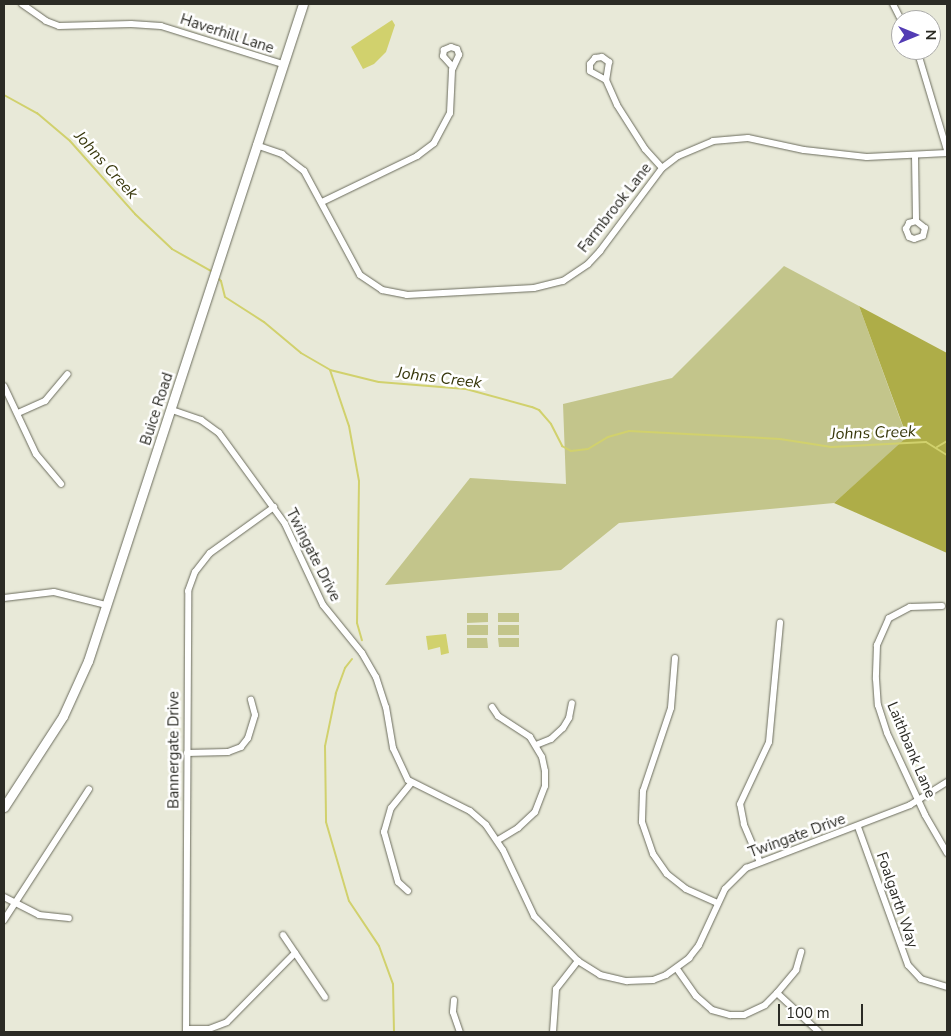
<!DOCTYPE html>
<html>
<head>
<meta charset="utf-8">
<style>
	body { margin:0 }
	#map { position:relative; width:951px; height:1036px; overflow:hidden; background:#e8e9d8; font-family:"Nunito Sans",sans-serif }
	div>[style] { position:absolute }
	.green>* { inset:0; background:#c3c58b }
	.forest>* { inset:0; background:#aead48 }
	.water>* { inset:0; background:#d1d16d }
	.stream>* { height:2px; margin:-1px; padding:0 1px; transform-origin:1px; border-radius:1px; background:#d1d16d }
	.roads { filter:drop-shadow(0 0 1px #6b6c5d) drop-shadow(0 0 1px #6b6c5d) }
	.street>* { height:6px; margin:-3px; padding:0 3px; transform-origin:3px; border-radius:3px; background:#fff }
	.secondary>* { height:9px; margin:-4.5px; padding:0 4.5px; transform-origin:4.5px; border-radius:4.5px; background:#fff }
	span { translate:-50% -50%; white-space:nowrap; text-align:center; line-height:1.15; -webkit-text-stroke:5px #fff; paint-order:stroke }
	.street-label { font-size:15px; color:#2b2b25 }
	.water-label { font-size:16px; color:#38380c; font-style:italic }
	.frame { position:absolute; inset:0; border:5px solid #2b2b25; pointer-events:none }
	.north { position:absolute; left:891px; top:10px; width:50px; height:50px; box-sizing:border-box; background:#fff; border:1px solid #aaaaa8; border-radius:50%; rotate:90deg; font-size:14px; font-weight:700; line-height:20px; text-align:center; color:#2b2b25 }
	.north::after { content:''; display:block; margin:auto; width:18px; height:22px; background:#533cb4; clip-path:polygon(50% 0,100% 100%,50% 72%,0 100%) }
	.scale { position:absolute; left:778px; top:1004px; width:85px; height:22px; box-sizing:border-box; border:2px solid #2b2b25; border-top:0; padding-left:6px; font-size:15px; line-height:18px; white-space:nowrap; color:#2b2b25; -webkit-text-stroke:4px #fff; paint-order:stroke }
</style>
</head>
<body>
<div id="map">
	<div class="green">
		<div style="clip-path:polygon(784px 266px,859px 306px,907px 438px,834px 503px,619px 523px,561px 570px,385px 585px,470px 478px,566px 484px,563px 404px,672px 378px)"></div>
		<div style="clip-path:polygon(467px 613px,488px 613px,488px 622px,467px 623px)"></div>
		<div style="clip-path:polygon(498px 613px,519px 613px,519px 622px,498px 622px)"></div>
		<div style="clip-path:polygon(467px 625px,488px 625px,488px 635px,467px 635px)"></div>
		<div style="clip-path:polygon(498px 625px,519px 625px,519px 635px,498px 635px)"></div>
		<div style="clip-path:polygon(467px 638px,487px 638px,488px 648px,467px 648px)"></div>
		<div style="clip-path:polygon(498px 638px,519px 638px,519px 647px,499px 647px)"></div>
	</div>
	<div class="forest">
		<div style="clip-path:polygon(859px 306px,947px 353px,947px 553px,834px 503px,907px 437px)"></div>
	</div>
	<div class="water">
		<div style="clip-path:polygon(392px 20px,395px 25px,386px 52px,374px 64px,363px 69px,351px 47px)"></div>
		<div style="clip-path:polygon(446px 634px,449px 653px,441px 655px,440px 647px,428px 650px,426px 636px)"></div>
	</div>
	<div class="stream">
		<div style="left:4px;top:95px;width:38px;rotate:29deg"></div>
		<div style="left:37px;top:113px;width:43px;rotate:40.3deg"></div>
		<div style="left:70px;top:141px;width:98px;rotate:48.3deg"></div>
		<div style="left:135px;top:214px;width:51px;rotate:43.4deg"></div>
		<div style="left:172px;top:249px;width:45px;rotate:29.4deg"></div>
		<div style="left:216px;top:276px;width:7px;rotate:45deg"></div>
		<div style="left:221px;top:281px;width:16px;rotate:76deg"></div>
		<div style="left:225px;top:297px;width:46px;rotate:32.7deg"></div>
		<div style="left:264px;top:322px;width:48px;rotate:40deg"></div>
		<div style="left:301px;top:353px;width:34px;rotate:30deg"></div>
		<div style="left:330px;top:370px;width:50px;rotate:13.8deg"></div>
		<div style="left:379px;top:382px;width:87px;rotate:4.6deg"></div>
		<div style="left:466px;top:389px;width:68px;rotate:15.3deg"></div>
		<div style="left:532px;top:407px;width:8px;rotate:23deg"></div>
		<div style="left:539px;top:410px;width:18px;rotate:49deg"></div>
		<div style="left:551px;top:424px;width:25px;rotate:63deg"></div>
		<div style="left:562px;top:446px;width:10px;rotate:29deg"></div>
		<div style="left:571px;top:451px;width:17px;rotate:-7deg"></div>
		<div style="left:588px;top:449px;width:23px;rotate:-31deg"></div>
		<div style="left:608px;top:437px;width:22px;rotate:-16deg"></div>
		<div style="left:629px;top:431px;width:151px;rotate:3deg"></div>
		<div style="left:780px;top:439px;width:52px;rotate:8.9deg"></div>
		<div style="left:831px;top:447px;width:95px;rotate:-3deg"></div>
		<div style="left:926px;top:442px;width:25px;rotate:32deg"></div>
		<div style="left:330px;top:370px;width:59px;rotate:71.3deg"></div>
		<div style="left:349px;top:426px;width:56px;rotate:79.7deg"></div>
		<div style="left:359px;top:481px;width:142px;rotate:90.8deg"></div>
		<div style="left:357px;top:623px;width:18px;rotate:74deg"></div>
		<div style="left:937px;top:447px;width:12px;rotate:-31deg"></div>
		<div style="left:352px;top:659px;width:11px;rotate:128deg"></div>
		<div style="left:345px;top:668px;width:27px;rotate:110deg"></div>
		<div style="left:336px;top:693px;width:54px;rotate:101.7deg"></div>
		<div style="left:325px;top:746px;width:76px;rotate:89.2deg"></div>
		<div style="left:326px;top:822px;width:82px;rotate:73.8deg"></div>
		<div style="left:349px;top:901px;width:54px;rotate:56.3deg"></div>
		<div style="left:379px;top:946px;width:40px;rotate:69.8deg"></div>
		<div style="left:393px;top:984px;width:48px;rotate:88.8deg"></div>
	</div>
	<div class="roads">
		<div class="street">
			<div style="left:22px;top:4px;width:29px;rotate:35deg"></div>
			<div style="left:46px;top:21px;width:14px;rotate:21deg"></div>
			<div style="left:59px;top:26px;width:72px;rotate:-1.6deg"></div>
			<div style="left:131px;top:24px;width:30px;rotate:4deg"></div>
			<div style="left:161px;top:26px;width:127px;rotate:17.4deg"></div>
			<div style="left:893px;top:4px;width:18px;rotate:63deg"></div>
			<div style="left:917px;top:50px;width:104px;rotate:73.3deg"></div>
			<div style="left:606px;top:80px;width:18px;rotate:-151deg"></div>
			<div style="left:590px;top:71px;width:7px;rotate:-90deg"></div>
			<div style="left:590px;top:64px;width:8px;rotate:-50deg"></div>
			<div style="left:595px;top:58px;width:7px;rotate:-8deg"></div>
			<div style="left:602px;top:57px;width:9px;rotate:36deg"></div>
			<div style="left:609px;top:62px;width:18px;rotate:99deg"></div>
			<div style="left:606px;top:80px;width:27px;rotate:66deg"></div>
			<div style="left:617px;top:105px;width:52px;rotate:57.5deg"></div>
			<div style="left:645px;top:149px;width:25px;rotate:48deg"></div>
			<div style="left:256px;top:145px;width:28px;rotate:19deg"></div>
			<div style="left:282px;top:154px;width:28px;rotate:38deg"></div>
			<div style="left:304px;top:171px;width:118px;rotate:61.7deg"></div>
			<div style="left:360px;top:275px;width:27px;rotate:34deg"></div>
			<div style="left:382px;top:290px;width:25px;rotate:11deg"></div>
			<div style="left:407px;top:295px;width:127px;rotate:-3.2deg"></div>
			<div style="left:534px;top:288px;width:30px;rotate:-14deg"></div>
			<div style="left:563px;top:281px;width:30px;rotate:-34deg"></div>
			<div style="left:588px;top:264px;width:18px;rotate:-47deg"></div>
			<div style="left:600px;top:251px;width:104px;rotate:-53.2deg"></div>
			<div style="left:662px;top:168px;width:20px;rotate:-37deg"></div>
			<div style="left:678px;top:156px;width:38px;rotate:-23deg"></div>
			<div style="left:713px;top:141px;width:35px;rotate:-5deg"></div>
			<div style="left:748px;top:138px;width:57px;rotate:12.1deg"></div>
			<div style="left:804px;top:150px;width:63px;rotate:6.3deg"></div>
			<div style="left:867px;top:157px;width:80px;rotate:-2.9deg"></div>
			<div style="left:915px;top:156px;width:65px;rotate:89.1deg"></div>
			<div style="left:916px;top:221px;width:11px;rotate:38deg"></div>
			<div style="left:925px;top:228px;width:8px;rotate:104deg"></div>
			<div style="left:923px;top:236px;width:9px;rotate:162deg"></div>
			<div style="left:914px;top:239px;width:5px;rotate:-158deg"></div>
			<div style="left:909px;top:237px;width:9px;rotate:-111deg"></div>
			<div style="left:906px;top:229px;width:7px;rotate:-63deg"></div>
			<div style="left:909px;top:223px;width:7px;rotate:-16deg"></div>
			<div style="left:322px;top:202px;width:106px;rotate:-25.8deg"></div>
			<div style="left:417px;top:156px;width:21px;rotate:-37deg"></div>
			<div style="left:434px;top:143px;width:34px;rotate:-62deg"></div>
			<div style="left:450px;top:113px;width:43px;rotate:-87.3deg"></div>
			<div style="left:452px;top:70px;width:17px;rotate:-65deg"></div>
			<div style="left:459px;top:55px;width:6px;rotate:-108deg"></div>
			<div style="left:457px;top:49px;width:6px;rotate:-162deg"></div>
			<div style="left:451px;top:47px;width:8px;rotate:157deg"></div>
			<div style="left:444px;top:50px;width:6px;rotate:99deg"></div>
			<div style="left:443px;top:56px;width:15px;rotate:48deg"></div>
			<div style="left:4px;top:386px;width:75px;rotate:64.8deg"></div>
			<div style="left:36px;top:454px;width:39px;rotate:50deg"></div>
			<div style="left:172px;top:410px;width:31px;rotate:19deg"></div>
			<div style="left:201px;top:420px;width:22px;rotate:36deg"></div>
			<div style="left:219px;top:433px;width:112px;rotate:54deg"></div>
			<div style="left:285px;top:524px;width:89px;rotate:64.9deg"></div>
			<div style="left:323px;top:605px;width:62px;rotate:50.9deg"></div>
			<div style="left:362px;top:653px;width:28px;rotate:60deg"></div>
			<div style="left:376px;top:677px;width:32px;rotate:72deg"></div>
			<div style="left:386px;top:707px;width:42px;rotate:80.3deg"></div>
			<div style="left:393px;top:748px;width:35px;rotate:65deg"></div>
			<div style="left:408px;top:780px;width:69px;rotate:26.6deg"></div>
			<div style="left:470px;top:811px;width:21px;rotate:41deg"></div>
			<div style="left:486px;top:825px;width:30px;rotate:56deg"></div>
			<div style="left:503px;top:850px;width:73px;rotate:64.8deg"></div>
			<div style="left:534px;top:916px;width:63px;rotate:45.6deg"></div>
			<div style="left:578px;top:961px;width:26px;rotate:32deg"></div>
			<div style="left:600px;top:975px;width:28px;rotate:13deg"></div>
			<div style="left:627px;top:981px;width:26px;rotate:-2deg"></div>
			<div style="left:653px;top:980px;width:14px;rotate:-21deg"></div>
			<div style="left:666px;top:975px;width:29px;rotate:-36deg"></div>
			<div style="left:689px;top:958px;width:16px;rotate:-52deg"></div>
			<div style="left:699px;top:945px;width:62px;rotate:-65.1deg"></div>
			<div style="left:725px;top:889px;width:30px;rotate:-45deg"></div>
			<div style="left:746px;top:868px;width:176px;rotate:-21deg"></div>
			<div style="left:910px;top:805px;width:44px;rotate:-31.9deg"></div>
			<div style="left:18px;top:413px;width:30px;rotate:-24deg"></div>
			<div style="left:45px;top:401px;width:35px;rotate:-50deg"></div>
			<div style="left:4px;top:598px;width:50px;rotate:-6.8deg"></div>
			<div style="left:54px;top:592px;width:54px;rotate:14deg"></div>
			<div style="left:942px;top:606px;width:32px;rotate:178deg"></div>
			<div style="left:910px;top:607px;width:24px;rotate:152deg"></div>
			<div style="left:889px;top:618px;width:30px;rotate:114deg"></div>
			<div style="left:877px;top:645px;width:34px;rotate:92deg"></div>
			<div style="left:876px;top:679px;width:26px;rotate:86deg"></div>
			<div style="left:878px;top:705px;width:29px;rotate:72deg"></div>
			<div style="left:887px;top:733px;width:90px;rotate:65.1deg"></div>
			<div style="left:925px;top:815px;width:44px;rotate:59.9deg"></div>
			<div style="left:675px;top:658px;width:50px;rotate:94.6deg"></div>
			<div style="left:671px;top:708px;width:88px;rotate:108.6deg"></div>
			<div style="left:643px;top:791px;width:31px;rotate:92deg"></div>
			<div style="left:642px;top:822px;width:34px;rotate:71deg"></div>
			<div style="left:653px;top:854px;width:24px;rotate:55deg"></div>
			<div style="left:667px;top:874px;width:24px;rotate:38deg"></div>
			<div style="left:686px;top:889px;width:35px;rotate:24deg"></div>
			<div style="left:492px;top:707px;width:11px;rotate:56deg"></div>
			<div style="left:498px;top:716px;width:38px;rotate:33deg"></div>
			<div style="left:530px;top:737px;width:23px;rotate:59deg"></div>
			<div style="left:542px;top:757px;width:14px;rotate:78deg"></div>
			<div style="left:545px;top:771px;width:15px;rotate:90deg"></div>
			<div style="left:545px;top:786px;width:28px;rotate:111deg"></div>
			<div style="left:535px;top:812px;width:23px;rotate:137deg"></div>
			<div style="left:518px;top:828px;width:23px;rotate:149deg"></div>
			<div style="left:536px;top:745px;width:16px;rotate:-22deg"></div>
			<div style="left:551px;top:739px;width:16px;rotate:-43deg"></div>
			<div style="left:563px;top:728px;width:12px;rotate:-59deg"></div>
			<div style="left:569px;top:718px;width:15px;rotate:-79deg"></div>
			<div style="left:187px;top:753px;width:41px;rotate:-1.4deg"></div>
			<div style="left:228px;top:752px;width:14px;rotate:-21deg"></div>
			<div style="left:241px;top:747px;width:11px;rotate:-52deg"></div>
			<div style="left:248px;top:738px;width:24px;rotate:-73deg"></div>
			<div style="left:255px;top:715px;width:16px;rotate:-105deg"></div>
			<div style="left:858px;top:827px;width:147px;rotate:70.1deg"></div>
			<div style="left:908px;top:965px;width:19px;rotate:47deg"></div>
			<div style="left:921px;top:979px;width:27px;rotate:17deg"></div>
			<div style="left:759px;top:860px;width:39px;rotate:-113deg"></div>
			<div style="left:744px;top:824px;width:20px;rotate:-101deg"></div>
			<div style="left:740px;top:804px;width:68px;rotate:-64.9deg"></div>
			<div style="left:769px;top:742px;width:120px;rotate:-84.7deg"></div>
			<div style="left:408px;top:891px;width:13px;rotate:-138deg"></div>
			<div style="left:398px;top:882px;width:52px;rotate:-105.6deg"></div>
			<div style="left:384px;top:832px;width:25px;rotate:-74deg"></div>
			<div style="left:391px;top:808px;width:32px;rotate:-51deg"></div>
			<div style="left:4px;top:897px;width:39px;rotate:27deg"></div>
			<div style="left:39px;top:915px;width:30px;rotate:6deg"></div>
			<div style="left:4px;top:920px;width:156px;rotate:-57deg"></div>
			<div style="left:283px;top:935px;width:75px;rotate:55.9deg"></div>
			<div style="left:677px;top:969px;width:33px;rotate:55deg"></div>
			<div style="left:696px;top:996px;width:21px;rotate:41deg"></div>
			<div style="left:712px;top:1010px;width:19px;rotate:16deg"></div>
			<div style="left:730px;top:1015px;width:14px"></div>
			<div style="left:744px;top:1015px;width:23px;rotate:-25deg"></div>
			<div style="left:765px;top:1005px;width:17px;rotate:-45deg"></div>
			<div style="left:777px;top:993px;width:30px;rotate:-50deg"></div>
			<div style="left:796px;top:970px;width:19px;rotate:-74deg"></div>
			<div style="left:777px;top:993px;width:57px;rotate:42.9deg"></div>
			<div style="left:454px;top:1000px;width:12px;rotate:95deg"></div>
			<div style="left:453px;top:1012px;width:21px;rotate:71deg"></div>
			<div style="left:186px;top:1029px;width:23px"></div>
			<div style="left:209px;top:1029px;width:19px;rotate:-21deg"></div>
			<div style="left:227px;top:1022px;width:97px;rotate:-45.4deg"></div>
			<div style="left:186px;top:1032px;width:441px;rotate:-89.7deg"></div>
			<div style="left:188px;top:591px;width:20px;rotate:-70deg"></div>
			<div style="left:195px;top:572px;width:24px;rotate:-52deg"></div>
			<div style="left:210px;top:553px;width:79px;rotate:-35.7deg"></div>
			<div style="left:553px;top:1032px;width:43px;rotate:-86deg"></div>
			<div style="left:556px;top:989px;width:36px;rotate:-52deg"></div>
		</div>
		<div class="secondary">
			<div style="left:4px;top:807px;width:108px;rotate:-57deg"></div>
			<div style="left:63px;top:716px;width:60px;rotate:-65.6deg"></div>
			<div style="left:88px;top:661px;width:691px;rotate:-71.88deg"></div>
		</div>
	</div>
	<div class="street-label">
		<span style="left:227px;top:34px;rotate:18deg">Haverhill Lane</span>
		<span style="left:615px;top:208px;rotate:-52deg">Farmbrook Lane</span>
		<span style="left:157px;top:409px;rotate:-72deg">Buice Road</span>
		<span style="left:313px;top:555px;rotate:63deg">Twingate Drive</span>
		<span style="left:174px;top:750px;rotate:-90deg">Bannergate Drive</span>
		<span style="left:911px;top:750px;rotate:67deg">Laithbank Lane</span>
		<span style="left:797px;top:836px;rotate:-20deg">Twingate Drive</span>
		<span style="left:897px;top:900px;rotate:71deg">Foalgarth Way</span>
	</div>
	<div class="water-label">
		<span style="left:106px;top:165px;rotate:48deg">Johns Creek</span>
		<span style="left:439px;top:378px;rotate:7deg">Johns Creek</span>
		<span style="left:873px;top:433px;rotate:-2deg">Johns Creek</span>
	</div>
	<div class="frame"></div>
	<div class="north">N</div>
	<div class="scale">100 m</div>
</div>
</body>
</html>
